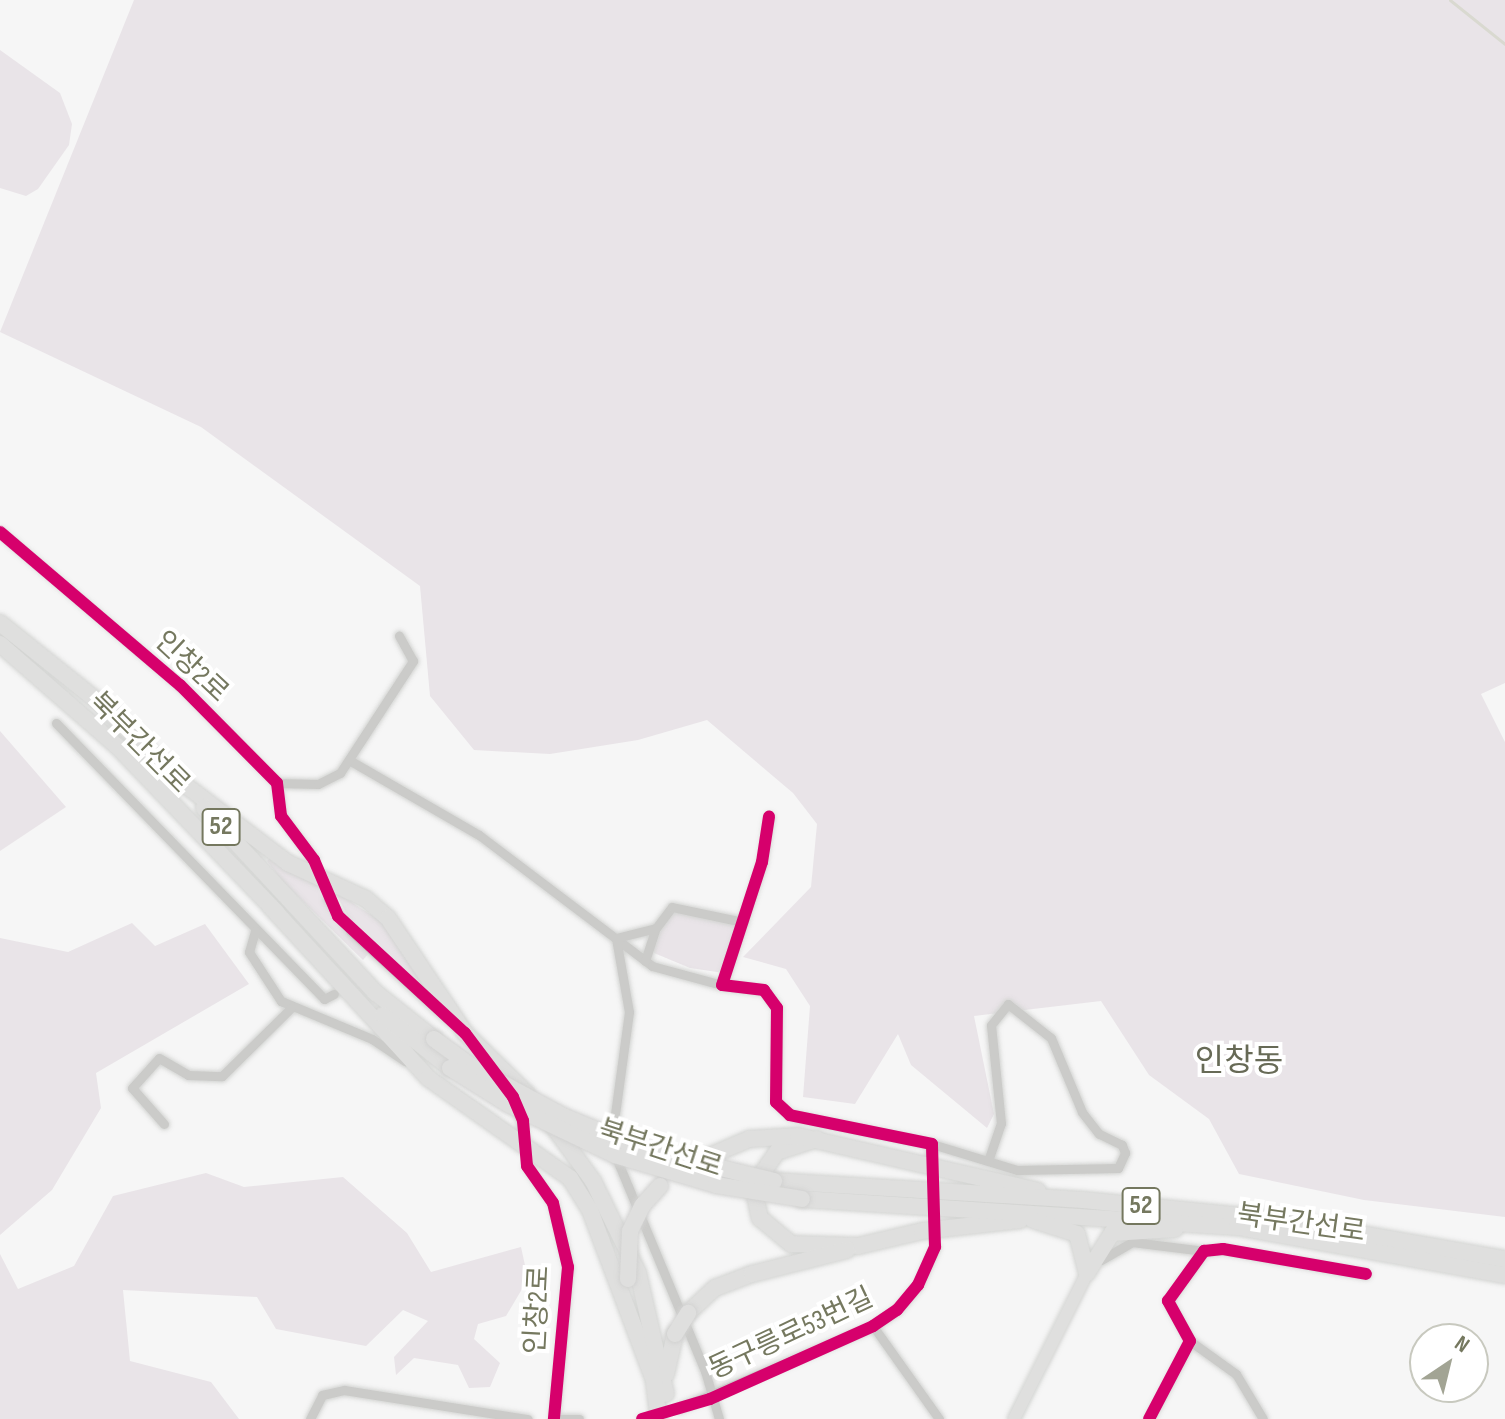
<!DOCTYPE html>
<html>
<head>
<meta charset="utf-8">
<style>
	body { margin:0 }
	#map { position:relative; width:1505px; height:1419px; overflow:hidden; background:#f6f6f6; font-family:"Sofia Sans Condensed","Noto Sans KR",sans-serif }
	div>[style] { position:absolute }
	.green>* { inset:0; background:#e9e4e8 }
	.stream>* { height:3px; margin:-1.5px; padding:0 1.5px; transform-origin:1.5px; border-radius:1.5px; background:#d9d9d0 }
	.street-tunnel>* { height:9px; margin-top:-4.5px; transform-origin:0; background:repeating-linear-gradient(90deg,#d6d6d0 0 9px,transparent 0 13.5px) }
	.roads { filter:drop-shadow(0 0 2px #d3d4d2) drop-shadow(0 0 2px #d3d4d2) }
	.street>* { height:9px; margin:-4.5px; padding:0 4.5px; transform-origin:4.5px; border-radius:4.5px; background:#cbcbc9 }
	.secondary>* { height:12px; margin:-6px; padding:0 6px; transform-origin:6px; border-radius:6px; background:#dfdfde }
	.highway>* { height:16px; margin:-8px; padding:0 8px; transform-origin:8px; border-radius:8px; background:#dfdfde }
	.bridges { filter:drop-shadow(0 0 2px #d2d2d1) drop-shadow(0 0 2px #d2d2d1) }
	.highway-bridge>* { height:16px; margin:-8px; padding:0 8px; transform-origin:8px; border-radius:8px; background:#dfdfde }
	.cycleway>* { height:12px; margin:-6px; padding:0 6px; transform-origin:6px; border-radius:6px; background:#d6006c }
	span { translate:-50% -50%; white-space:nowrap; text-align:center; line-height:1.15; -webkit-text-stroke:8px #fff; paint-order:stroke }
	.shield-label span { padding:2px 6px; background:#fff; border:2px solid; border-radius:6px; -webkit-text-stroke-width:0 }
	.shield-label { font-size:26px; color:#75785f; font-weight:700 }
	.street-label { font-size:28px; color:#75785f }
	.quarter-label { font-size:32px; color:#676a56 }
	.north { position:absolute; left:1409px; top:1323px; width:80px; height:80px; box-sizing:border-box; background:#fff; border:2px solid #c8c9bf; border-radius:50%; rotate:35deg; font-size:22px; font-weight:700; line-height:32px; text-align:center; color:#75785f }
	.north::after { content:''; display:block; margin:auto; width:28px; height:36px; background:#a2a494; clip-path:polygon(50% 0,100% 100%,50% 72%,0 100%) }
</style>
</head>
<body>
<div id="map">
	<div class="green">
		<div style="clip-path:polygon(134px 0,1505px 0,1505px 683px,1481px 694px,1505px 742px,1505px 1217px,1364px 1200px,1239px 1174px,1209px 1119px,1149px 1075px,1101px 1001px,974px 1016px,994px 1114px,987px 1128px,911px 1065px,898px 1034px,855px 1104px,803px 1097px,810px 1006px,786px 969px,743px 957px,811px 887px,817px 824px,793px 793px,707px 720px,638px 740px,550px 754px,474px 750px,430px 696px,420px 586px,201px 427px,0 332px)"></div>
		<div style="clip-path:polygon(0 50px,60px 93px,72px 124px,69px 145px,38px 189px,26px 196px,0 188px)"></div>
		<div style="clip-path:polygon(0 731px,66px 807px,0 851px)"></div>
		<div style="clip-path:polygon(270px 858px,319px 884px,329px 910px,369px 953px,363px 960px,283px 882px,267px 861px)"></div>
		<div style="clip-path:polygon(334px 891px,387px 925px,431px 999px,354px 927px)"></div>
		<div style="clip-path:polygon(672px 911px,739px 926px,724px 973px,690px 968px,654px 953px,652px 946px)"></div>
		<div style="clip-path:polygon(132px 923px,155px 946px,205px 924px,249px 984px,96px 1073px,101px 1108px,52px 1190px,0 1235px,0 938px,68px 952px)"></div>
		<div style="clip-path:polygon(206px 1173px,244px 1187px,343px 1177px,407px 1233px,431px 1272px,521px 1247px,528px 1279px,506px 1316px,478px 1324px,474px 1339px,500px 1363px,490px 1387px,469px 1388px,458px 1365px,414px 1358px,396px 1375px,394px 1357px,428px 1321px,403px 1310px,366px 1346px,276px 1329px,257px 1297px,123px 1290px,130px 1361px,211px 1382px,239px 1419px,0 1419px,0 1254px,18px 1289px,74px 1266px,113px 1196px)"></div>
	</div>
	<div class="stream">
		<div style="left:1450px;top:0;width:70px;rotate:38.7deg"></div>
	</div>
	<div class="street-tunnel">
		<div style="left:931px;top:1163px;width:84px;rotate:87.3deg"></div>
	</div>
	<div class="roads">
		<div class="street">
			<div style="left:0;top:532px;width:236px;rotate:40.4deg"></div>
			<div style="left:180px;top:685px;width:138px;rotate:45.3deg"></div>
			<div style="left:277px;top:783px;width:33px;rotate:83deg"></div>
			<div style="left:281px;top:816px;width:55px;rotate:53.1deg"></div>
			<div style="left:56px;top:723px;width:385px;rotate:45.8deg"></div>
			<div style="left:324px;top:999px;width:11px;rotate:-27deg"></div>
			<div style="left:349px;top:760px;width:150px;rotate:30deg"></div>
			<div style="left:479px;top:835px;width:217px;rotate:37.1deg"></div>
			<div style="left:652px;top:966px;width:73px;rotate:15.2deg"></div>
			<div style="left:277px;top:783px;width:41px;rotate:1.4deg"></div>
			<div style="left:318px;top:784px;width:25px;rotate:-27deg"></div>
			<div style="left:340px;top:773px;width:134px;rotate:-56.9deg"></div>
			<div style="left:413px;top:661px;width:29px;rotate:-119deg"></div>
			<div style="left:769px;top:817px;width:46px;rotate:98.8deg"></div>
			<div style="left:762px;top:862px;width:129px;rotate:108deg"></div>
			<div style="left:722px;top:985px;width:42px;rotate:6.8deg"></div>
			<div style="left:764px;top:990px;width:22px;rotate:54deg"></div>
			<div style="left:777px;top:1008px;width:94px;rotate:90.6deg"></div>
			<div style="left:776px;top:1102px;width:19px;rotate:43deg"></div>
			<div style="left:790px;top:1115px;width:145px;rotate:11.5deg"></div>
			<div style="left:932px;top:1144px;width:13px;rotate:99deg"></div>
			<div style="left:328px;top:899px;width:39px;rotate:55deg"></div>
			<div style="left:350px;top:931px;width:137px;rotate:42deg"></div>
			<div style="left:255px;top:931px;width:22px;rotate:106deg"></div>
			<div style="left:249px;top:952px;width:59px;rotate:56.9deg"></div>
			<div style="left:281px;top:1001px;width:99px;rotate:22.7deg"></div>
			<div style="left:372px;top:1039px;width:40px;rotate:34deg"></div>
			<div style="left:645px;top:961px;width:35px;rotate:-72deg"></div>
			<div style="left:519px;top:1110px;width:28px;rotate:80deg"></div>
			<div style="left:164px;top:1124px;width:48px;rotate:-131.6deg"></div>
			<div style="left:132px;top:1088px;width:40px;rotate:-48deg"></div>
			<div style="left:159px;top:1058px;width:34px;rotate:30deg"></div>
			<div style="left:188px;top:1075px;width:34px;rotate:2deg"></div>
			<div style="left:222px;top:1076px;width:97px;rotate:-44.6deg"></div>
			<div style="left:612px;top:1136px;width:125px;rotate:-82.2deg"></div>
			<div style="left:629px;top:1012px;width:75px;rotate:-100deg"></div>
			<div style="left:616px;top:938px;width:41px;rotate:-14deg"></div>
			<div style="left:656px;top:928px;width:26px;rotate:-53deg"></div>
			<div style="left:672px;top:907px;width:73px;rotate:11.9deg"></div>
			<div style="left:932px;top:1144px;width:89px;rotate:17deg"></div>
			<div style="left:1017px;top:1170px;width:101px;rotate:-1.1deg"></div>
			<div style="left:1118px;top:1168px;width:17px;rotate:-65deg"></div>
			<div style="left:1125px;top:1153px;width:9px;rotate:-111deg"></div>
			<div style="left:1122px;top:1145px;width:25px;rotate:-154deg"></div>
			<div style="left:1099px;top:1134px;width:28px;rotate:-128deg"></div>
			<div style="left:1082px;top:1112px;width:80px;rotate:-112.7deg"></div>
			<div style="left:1051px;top:1038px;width:55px;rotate:-141.7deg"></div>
			<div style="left:1008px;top:1004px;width:27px;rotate:129deg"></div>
			<div style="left:991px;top:1025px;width:99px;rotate:84.2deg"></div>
			<div style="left:1001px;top:1123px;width:40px;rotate:108.9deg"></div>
			<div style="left:615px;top:1155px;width:234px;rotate:67.4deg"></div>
			<div style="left:705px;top:1371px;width:50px;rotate:73.7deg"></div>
			<div style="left:527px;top:1166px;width:45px;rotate:54.9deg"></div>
			<div style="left:553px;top:1203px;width:66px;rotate:76.8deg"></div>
			<div style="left:568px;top:1267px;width:153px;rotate:95.3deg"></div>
			<div style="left:1101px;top:1260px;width:36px;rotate:-30deg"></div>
			<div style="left:1132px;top:1242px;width:73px;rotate:7.1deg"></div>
			<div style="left:873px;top:1326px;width:114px;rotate:54.6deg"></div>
			<div style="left:1190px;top:1341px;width:57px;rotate:35.7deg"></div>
			<div style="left:1236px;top:1374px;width:52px;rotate:59deg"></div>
			<div style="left:679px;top:1408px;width:211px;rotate:-22.9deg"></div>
			<div style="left:873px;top:1326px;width:29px;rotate:-34deg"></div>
			<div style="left:897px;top:1310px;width:33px;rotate:-50deg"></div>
			<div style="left:918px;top:1285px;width:42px;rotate:-65.9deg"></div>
			<div style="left:310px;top:1419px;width:27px;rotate:-63deg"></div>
			<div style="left:322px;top:1395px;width:23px;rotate:-13deg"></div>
			<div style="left:344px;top:1390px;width:186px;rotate:9deg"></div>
			<div style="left:559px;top:1419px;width:20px"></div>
			<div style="left:642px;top:1419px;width:1px"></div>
			<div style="left:1149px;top:1419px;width:88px;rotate:-62.3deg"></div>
			<div style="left:1190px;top:1341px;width:46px;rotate:-118.8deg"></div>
			<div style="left:1168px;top:1301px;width:62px;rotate:-54.2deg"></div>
			<div style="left:1204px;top:1251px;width:19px;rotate:-6deg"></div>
			<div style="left:1223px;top:1249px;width:145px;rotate:9.9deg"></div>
		</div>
		<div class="secondary">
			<div style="left:1014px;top:1419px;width:163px;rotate:-63.4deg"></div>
		</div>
		<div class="highway">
			<div style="left:0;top:623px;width:128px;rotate:38.7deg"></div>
			<div style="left:100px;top:703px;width:117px;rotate:44.7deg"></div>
			<div style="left:0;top:644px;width:157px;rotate:41.1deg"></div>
			<div style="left:118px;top:747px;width:230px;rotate:46.2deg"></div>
			<div style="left:176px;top:778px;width:141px;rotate:37.2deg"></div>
			<div style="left:288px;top:863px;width:86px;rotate:24.8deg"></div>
			<div style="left:366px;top:899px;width:29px;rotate:41deg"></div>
			<div style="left:388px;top:918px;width:138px;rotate:56.2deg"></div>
			<div style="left:465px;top:1033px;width:86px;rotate:44.5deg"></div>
			<div style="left:204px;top:808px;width:253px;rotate:47.1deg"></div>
			<div style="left:376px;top:993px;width:74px;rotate:38.4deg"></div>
			<div style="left:270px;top:906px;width:234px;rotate:47.4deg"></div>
			<div style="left:428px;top:1078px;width:174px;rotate:35.2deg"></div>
			<div style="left:570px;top:1178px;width:38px;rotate:58deg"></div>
			<div style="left:590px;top:1210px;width:182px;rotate:69.4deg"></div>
			<div style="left:383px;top:1015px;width:85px;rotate:38.3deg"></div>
			<div style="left:551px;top:1123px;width:72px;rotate:54.1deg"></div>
			<div style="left:593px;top:1181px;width:102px;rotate:63.9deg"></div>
			<div style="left:638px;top:1273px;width:124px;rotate:77deg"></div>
			<div style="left:817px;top:1139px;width:42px;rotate:162deg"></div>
			<div style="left:777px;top:1152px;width:42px;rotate:125.2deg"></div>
			<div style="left:753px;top:1186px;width:33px;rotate:78deg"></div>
			<div style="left:760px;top:1218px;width:40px;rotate:40deg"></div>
			<div style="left:791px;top:1244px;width:67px;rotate:1.7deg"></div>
			<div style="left:858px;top:1246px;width:66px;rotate:-13.2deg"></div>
			<div style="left:922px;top:1231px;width:99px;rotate:-6.4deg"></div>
			<div style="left:686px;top:1166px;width:69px;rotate:-23.2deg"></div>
			<div style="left:749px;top:1139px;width:49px;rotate:-3.5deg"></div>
			<div style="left:798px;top:1136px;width:246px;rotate:12.9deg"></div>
			<div style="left:774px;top:1181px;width:310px;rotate:3.5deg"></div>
			<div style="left:1083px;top:1200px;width:193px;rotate:5.7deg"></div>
			<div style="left:1275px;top:1219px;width:233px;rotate:9.9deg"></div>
			<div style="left:802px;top:1199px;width:436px;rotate:3.7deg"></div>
			<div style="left:1237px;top:1227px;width:272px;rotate:10.2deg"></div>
			<div style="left:1033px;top:1220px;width:46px;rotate:17.7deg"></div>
			<div style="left:1077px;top:1234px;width:40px;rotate:75.6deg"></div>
			<div style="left:1087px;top:1273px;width:47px;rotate:-58deg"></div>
			<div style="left:1112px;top:1233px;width:63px;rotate:-3.6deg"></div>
			<div style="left:688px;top:1313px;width:37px;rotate:-43deg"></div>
			<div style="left:715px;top:1288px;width:40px;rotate:-21deg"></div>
			<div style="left:752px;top:1274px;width:98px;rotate:-14.2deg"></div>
			<div style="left:666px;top:1374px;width:41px;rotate:-77.3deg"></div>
			<div style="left:654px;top:1381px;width:38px;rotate:83deg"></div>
		</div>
	</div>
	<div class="bridges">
		<div class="highway-bridge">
			<div style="left:434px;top:1039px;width:49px;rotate:35.9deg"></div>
			<div style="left:474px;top:1068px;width:103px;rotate:28.3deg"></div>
			<div style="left:565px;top:1117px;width:84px;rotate:22.3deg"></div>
			<div style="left:643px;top:1149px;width:135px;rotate:13.7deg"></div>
			<div style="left:450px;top:1068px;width:68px;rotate:31.8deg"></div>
			<div style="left:508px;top:1104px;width:119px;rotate:25.5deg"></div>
			<div style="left:615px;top:1155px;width:105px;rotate:16.5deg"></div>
			<div style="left:716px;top:1185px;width:87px;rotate:9.2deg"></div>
			<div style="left:628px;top:1279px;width:48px;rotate:-87.6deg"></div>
			<div style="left:630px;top:1231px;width:28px;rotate:-64deg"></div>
			<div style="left:642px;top:1206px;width:27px;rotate:-48deg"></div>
			<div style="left:675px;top:1334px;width:25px;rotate:-58deg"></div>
		</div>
	</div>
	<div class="cycleway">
		<div style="left:0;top:532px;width:236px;rotate:40.4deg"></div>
		<div style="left:180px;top:685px;width:138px;rotate:45.3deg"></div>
		<div style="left:277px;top:783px;width:33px;rotate:83deg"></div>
		<div style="left:281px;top:816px;width:55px;rotate:53.1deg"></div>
		<div style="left:314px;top:860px;width:61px;rotate:66.8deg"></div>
		<div style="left:338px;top:916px;width:173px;rotate:42.7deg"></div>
		<div style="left:465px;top:1033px;width:80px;rotate:53.1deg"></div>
		<div style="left:513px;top:1097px;width:26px;rotate:67deg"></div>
		<div style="left:523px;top:1121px;width:45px;rotate:84.9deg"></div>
		<div style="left:527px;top:1166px;width:45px;rotate:54.9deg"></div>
		<div style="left:553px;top:1203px;width:66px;rotate:76.8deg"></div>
		<div style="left:568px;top:1267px;width:153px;rotate:95.3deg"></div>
		<div style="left:642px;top:1419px;width:71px;rotate:-16.4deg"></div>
		<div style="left:710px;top:1399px;width:179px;rotate:-24.1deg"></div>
		<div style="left:873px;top:1326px;width:29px;rotate:-34deg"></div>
		<div style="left:897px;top:1310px;width:33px;rotate:-50deg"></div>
		<div style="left:918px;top:1285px;width:42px;rotate:-65.9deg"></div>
		<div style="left:935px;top:1247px;width:103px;rotate:-91.7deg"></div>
		<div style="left:932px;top:1144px;width:145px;rotate:-168.5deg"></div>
		<div style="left:790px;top:1115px;width:19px;rotate:-137deg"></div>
		<div style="left:776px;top:1102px;width:94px;rotate:-89.4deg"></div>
		<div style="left:777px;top:1008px;width:22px;rotate:-126deg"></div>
		<div style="left:764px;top:990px;width:42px;rotate:-173.2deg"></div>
		<div style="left:722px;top:985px;width:129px;rotate:-72deg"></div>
		<div style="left:762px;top:862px;width:46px;rotate:-81.2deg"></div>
		<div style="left:1149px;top:1419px;width:88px;rotate:-62.3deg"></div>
		<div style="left:1190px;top:1341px;width:46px;rotate:-118.8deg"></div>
		<div style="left:1168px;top:1301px;width:62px;rotate:-54.2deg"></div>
		<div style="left:1204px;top:1251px;width:19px;rotate:-6deg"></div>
		<div style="left:1223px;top:1249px;width:145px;rotate:9.9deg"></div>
	</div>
	<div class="shield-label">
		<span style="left:221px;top:827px">52</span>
		<span style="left:1141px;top:1206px">52</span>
	</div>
	<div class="street-label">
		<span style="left:191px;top:667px;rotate:43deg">인창2로</span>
		<span style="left:139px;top:743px;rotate:45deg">북부간선로</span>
		<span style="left:660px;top:1149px;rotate:18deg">북부간선로</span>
		<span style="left:1301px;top:1224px;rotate:8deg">북부간선로</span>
		<span style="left:538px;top:1310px;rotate:-87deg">인창2로</span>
		<span style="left:791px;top:1334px;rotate:-25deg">동구릉로53번길</span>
	</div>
	<div class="quarter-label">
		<span style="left:1239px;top:1062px">인창동</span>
	</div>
	<div class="north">N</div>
</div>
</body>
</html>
